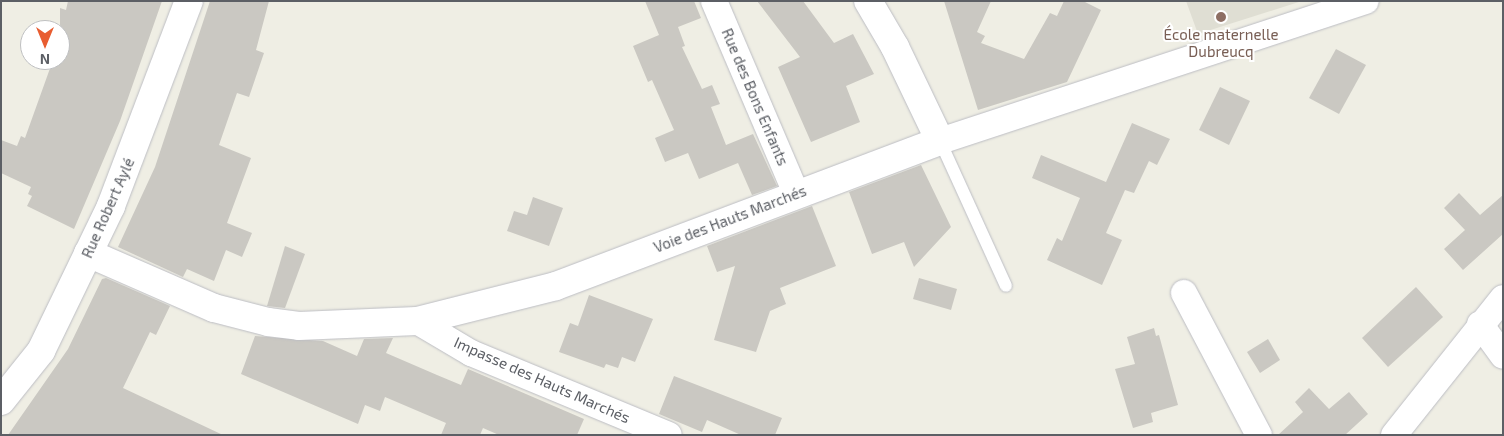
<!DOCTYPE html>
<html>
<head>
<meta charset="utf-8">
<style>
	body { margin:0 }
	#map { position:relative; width:1504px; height:436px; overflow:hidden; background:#efeee4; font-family:"Exo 2",sans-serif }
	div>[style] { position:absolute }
	.education>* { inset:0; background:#dfded3 }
	.building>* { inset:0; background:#cac8c2 }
	.roads { filter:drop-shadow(0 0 1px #bcbdc3) drop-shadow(0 0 1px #bcbdc3) }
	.service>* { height:12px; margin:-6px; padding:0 6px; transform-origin:6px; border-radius:6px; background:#fff }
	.minor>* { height:26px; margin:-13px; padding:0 13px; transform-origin:13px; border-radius:13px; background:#fff }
	.tertiary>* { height:28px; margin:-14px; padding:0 14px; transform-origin:14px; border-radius:14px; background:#fff }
	.dots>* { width:14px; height:14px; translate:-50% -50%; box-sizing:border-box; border:2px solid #fff; border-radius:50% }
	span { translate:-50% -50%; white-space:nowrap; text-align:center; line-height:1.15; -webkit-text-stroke:4px #fff; paint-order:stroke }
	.education-label { font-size:15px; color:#785e54 }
	.street-label { font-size:15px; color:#5c5f65 }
	.frame { position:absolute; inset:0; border:2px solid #5c5f65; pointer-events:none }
	.north { position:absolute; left:20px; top:20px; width:50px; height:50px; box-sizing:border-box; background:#fff; border:1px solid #bebfc1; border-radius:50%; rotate:180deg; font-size:14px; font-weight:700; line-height:20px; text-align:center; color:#5c5f65 }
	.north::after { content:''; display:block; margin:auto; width:18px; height:22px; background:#e85d31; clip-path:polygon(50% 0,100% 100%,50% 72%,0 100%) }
</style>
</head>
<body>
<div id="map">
	<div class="education">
		<div style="clip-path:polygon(1186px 1px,1302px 1px,1198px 34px)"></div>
	</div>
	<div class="building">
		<div style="clip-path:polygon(68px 1px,162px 1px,120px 121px,74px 229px,27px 206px,32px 196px,28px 194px,31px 187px,1px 173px,1px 140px,17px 146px,21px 136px,25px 138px,53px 60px,60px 60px,60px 8px,66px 10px)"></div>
		<div style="clip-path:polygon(210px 1px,269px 1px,256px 50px,264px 53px,249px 97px,237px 93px,219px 145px,251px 158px,227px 223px,252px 233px,242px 257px,226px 250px,214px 281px,187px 269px,183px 277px,118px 247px,155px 167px)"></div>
		<div style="clip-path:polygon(645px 1px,694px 1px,701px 18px,678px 27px,685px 46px,682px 47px,702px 89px,712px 85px,720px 104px,711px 107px,726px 145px,753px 134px,777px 186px,752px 195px,738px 163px,699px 179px,688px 153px,665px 162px,655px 138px,674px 130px,652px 80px,648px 82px,633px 46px,659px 35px)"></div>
		<div style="clip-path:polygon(757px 1px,803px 1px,834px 43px,853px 34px,874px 74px,846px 86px,860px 122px,811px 142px,778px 67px,800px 57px)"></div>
		<div style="clip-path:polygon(944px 1px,991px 1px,977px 32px,985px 36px,981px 43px,1024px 59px,1050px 13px,1057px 16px,1064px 1px,1083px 1px,1101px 10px,1067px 82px,978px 110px)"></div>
		<div style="clip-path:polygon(1336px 49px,1366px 65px,1339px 114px,1309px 98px)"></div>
		<div style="clip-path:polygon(1220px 87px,1250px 101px,1229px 145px,1199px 130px)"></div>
		<div style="clip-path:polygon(1132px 123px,1170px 139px,1157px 165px,1149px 161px,1134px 193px,1125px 190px,1106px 233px,1122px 240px,1102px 285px,1047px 260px,1057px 238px,1062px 241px,1080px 198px,1032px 178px,1041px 155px,1106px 182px)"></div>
		<div style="clip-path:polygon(921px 165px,951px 227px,914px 267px,904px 242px,872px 254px,849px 192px)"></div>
		<div style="clip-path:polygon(1459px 193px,1480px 215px,1503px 195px,1503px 234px,1463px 270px,1444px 249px,1465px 230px,1444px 208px)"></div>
		<div style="clip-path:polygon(533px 197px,563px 208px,549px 246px,507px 231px,514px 211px,527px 215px)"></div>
		<div style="clip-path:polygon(812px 206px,836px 266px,780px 288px,786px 304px,770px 311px,756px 352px,714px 340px,735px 266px,717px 272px,707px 246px)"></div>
		<div style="clip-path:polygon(285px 246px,305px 254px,285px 308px,267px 306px)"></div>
		<div style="clip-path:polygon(106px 278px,170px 306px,156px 335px,150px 332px,123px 388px,223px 435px,8px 435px,68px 349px,102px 279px)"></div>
		<div style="clip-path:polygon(919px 278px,957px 289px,951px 310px,913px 299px)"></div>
		<div style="clip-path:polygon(1416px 287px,1443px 317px,1388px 367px,1362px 338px)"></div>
		<div style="clip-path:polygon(589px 295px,653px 319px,635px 362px,622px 357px,618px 368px,606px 364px,604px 368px,559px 352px,570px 323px,578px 326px)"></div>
		<div style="clip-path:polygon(1154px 328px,1156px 336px,1159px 335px,1178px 405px,1151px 413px,1153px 422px,1133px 428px,1115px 369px,1135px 364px,1127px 337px)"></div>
		<div style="clip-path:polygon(255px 336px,323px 341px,357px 356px,364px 339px,393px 338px,386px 353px,437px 375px,461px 385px,468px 369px,584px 419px,577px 435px,499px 435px,483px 428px,480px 435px,441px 435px,446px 423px,385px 397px,380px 411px,365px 405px,358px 424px,241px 374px)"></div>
		<div style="clip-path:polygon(1268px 339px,1280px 360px,1260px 373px,1247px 352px)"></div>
		<div style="clip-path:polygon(674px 376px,782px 418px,775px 435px,741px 435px,707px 420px,702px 432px,659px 414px)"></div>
		<div style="clip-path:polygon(1309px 388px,1329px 409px,1349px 392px,1368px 414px,1345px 435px,1278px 435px,1303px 412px,1295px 402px)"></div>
	</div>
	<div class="roads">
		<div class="service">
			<div style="left:940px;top:141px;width:159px;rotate:65.5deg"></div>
		</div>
		<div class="minor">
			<div style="left:714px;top:1px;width:209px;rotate:66.9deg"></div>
			<div style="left:940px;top:141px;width:448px;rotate:-18.2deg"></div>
			<div style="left:1184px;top:293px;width:161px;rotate:62.2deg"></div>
			<div style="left:417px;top:321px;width:63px;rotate:30.7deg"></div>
			<div style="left:471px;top:353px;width:214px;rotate:22.5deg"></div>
			<div style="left:1480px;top:324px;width:39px;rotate:54deg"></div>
			<div style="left:1394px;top:435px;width:175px;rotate:-51.5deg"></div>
		</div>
		<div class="tertiary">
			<div style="left:88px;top:253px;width:137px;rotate:23.6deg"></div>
			<div style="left:214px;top:308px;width:56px;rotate:14.5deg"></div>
			<div style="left:268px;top:322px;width:31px;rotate:7deg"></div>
			<div style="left:299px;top:326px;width:118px;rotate:-2.4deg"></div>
			<div style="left:417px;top:321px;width:143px;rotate:-14.1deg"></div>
			<div style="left:556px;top:286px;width:410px;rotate:-20.7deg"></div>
			<div style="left:940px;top:141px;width:104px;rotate:-115.6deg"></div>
			<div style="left:895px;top:47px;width:53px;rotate:-120.4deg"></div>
			<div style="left:1px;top:401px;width:64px;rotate:-51.3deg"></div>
			<div style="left:41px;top:351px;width:161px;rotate:-64.2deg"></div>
			<div style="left:111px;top:206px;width:219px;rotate:-69.2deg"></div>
		</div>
	</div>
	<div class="dots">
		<div style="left:1221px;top:17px;background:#8d6e63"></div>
	</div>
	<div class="education-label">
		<span style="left:1221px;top:43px">École maternelle<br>Dubreucq</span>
	</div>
	<div class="street-label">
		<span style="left:755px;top:97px;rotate:67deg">Rue des Bons Enfants</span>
		<span style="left:108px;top:208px;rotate:-66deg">Rue Robert Aylé</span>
		<span style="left:730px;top:219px;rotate:-21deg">Voie des Hauts Marchés</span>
		<span style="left:542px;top:380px;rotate:24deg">Impasse des Hauts Marchés</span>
	</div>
	<div class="frame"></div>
	<div class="north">N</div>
</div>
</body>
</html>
